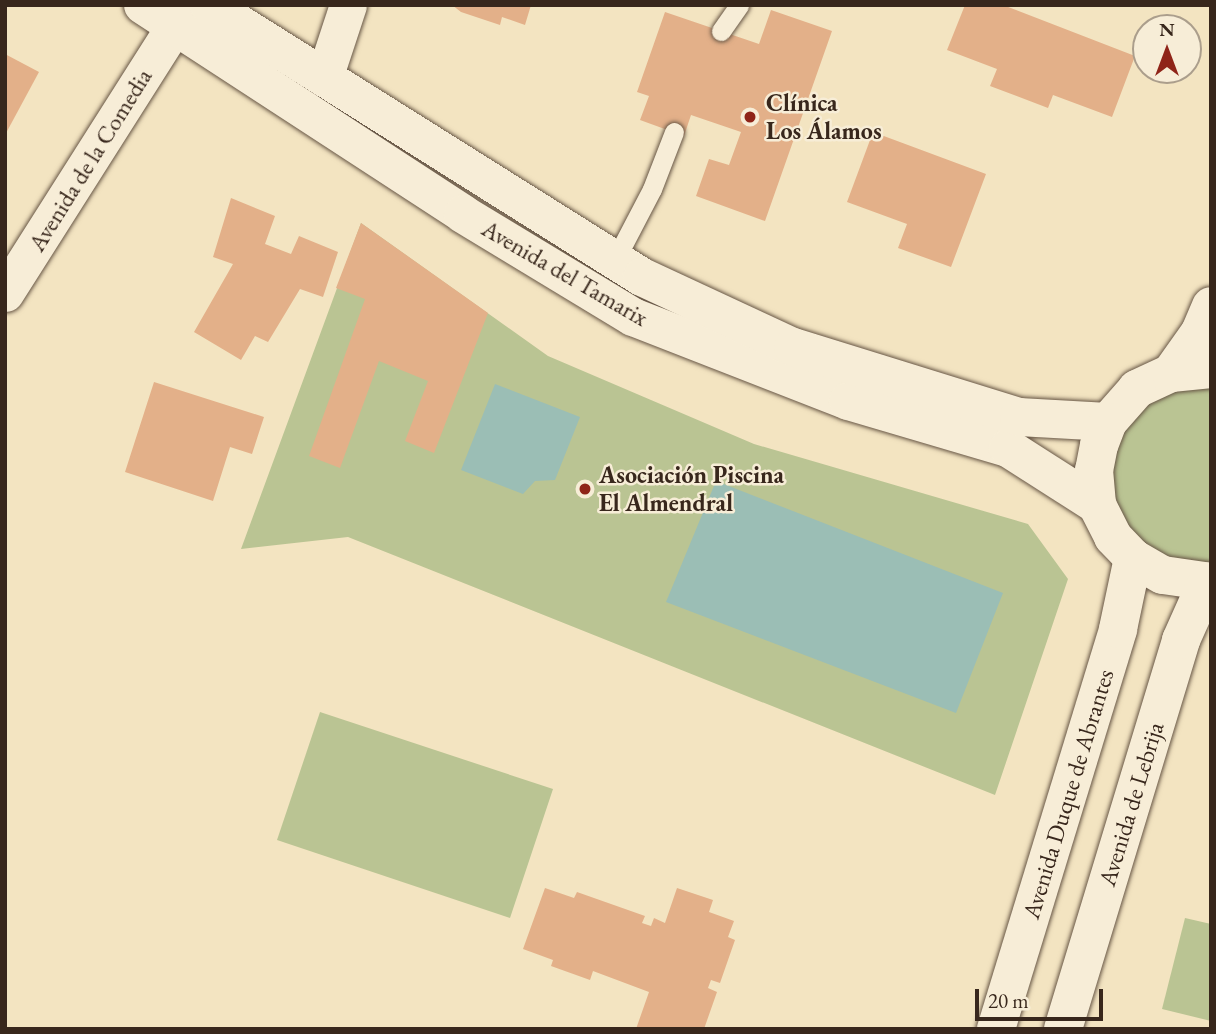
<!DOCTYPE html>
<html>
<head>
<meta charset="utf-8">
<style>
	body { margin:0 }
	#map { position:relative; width:1216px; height:1034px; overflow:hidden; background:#f3e4c1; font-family:"EB Garamond",serif }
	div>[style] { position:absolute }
	.green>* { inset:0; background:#bac493 }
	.water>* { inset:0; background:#9bbeb5 }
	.building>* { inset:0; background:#e3b089 }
	.roads { filter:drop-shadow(0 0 2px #675645) drop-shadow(0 0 2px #675645) }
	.lane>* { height:19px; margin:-9.5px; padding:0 9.5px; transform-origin:9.5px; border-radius:9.5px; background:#f7edd7 }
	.street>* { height:37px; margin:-18.5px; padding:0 18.5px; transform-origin:18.5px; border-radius:18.5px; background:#f7edd7 }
	.secondary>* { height:38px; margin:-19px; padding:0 19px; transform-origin:19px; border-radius:19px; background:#f7edd7 }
	.dots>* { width:19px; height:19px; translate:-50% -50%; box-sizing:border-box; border:4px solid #f7edd7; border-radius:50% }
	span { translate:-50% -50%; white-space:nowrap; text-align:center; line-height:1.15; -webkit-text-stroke:5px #f7edd7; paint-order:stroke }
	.poi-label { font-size:24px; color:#38271c; font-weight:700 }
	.left { translate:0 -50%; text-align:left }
	.street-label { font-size:24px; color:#38271c }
	.frame { position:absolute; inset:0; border:7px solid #38271c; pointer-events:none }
	.north { position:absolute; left:1132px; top:14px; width:70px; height:70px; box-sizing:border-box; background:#f7edd7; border:2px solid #ab9e8c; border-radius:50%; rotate:0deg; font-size:19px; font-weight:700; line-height:28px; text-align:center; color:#38271c }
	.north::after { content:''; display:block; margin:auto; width:24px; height:32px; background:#8f2418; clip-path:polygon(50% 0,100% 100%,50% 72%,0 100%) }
	.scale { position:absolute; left:975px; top:989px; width:128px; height:32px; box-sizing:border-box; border:4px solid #38271c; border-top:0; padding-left:9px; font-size:21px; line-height:24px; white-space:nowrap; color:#38271c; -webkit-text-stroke:5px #f7edd7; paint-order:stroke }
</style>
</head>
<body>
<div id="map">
	<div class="green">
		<div style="clip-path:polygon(361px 223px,548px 356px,754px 444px,1028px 524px,1068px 579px,995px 795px,348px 537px,241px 549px)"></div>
		<div style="clip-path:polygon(1211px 387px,1211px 565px,1157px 554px,1134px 536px,1119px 512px,1112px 484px,1113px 456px,1125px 429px,1143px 407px,1168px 392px)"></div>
		<div style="clip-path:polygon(320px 712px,553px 789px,510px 918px,277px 840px)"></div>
		<div style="clip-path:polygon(1185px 918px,1211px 924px,1211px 1021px,1162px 1009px)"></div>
	</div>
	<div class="water">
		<div style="clip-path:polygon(495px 384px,580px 417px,555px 480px,535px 481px,523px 494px,461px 470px)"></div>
		<div style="clip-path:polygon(716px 481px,1003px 593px,956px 713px,666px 602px)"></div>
	</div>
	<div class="building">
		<div style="clip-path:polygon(452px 5px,531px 5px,525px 25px,502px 17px,500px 25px,461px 12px)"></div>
		<div style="clip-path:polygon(965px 5px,1003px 5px,1135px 56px,1112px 117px,1053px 95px,1048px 108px,990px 86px,997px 69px,947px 50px)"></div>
		<div style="clip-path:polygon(771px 10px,832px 31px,765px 221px,696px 196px,709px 159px,729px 165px,741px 132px,691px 115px,684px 136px,640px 120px,649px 96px,637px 92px,665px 12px,759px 44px)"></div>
		<div style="clip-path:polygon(5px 54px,39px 72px,5px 135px)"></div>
		<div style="clip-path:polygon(873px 132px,986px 174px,951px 267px,898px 248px,907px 224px,847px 202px)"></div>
		<div style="clip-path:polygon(231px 198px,275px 216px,265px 244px,291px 254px,299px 236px,338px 252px,323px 297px,300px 289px,268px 342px,255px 336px,241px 360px,194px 332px,233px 264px,213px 257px)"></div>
		<div style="clip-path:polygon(361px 223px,488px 313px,434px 453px,405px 441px,428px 381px,379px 361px,340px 468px,309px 456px,365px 299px,336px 288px)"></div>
		<div style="clip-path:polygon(154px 382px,264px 417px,252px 454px,230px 447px,213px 501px,125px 472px)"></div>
		<div style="clip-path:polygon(545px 888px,574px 898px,577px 892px,645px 916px,642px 923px,651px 926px,654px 918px,665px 923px,677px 888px,713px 900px,709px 912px,734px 921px,728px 937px,735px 940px,720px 983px,711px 980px,708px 988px,717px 992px,704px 1029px,636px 1029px,649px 992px,593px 971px,590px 980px,551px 966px,553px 960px,523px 949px)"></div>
	</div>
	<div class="roads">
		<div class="lane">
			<div style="left:721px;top:31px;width:32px;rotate:-55deg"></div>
			<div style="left:615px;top:260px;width:80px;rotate:-62.5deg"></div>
			<div style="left:652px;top:189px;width:61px;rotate:-68.9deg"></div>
		</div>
		<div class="street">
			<div style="left:324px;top:78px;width:77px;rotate:-71.8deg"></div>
			<div style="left:5px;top:293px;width:341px;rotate:-57.6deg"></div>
		</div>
		<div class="secondary">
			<div style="left:143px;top:5px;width:382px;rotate:33.1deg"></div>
			<div style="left:463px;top:214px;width:199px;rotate:31.2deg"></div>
			<div style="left:633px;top:317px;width:231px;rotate:21.3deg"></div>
			<div style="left:848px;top:401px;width:167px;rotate:16.4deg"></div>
			<div style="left:1008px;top:448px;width:106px;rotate:32.6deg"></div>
			<div style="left:209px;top:5px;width:511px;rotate:32.14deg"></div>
			<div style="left:642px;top:277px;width:166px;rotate:24.9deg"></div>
			<div style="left:793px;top:347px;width:237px;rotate:17.2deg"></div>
			<div style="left:1019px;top:417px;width:89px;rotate:3.2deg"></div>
			<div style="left:1211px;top:369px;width:40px;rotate:174.3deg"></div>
			<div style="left:1171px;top:373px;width:38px;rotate:155deg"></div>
			<div style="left:1137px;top:389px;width:44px;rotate:131.3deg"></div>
			<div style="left:1108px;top:422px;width:25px;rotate:111deg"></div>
			<div style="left:1099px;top:445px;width:25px;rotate:101deg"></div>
			<div style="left:1094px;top:470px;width:35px;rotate:85deg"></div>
			<div style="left:1097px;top:505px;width:36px;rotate:63deg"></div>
			<div style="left:1113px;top:537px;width:29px;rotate:46deg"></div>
			<div style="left:1133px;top:558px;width:34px;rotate:30deg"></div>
			<div style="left:1163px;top:575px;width:49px;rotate:8.3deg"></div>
			<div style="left:1171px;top:373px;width:50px;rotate:-54.7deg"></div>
			<div style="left:1200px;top:332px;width:28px;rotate:-67deg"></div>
			<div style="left:996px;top:1029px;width:418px;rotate:-73deg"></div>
			<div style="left:1118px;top:629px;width:73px;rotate:-78.1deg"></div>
			<div style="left:1063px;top:1029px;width:407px;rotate:-73.1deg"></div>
			<div style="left:1181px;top:640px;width:64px;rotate:-65.9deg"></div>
		</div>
	</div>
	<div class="dots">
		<div style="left:750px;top:117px;background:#8f2418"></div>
		<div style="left:585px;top:489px;background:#8f2418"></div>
	</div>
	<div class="poi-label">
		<span class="left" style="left:766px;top:117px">Clínica<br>Los Álamos</span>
		<span class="left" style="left:599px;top:489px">Asociación Piscina<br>El Almendral</span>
	</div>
	<div class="street-label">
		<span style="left:90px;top:160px;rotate:-58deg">Avenida de la Comedia</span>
		<span style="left:565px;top:273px;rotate:30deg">Avenida del Tamarix</span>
		<span style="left:1068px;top:794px;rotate:-73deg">Avenida Duque de Abrantes</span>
		<span style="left:1131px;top:804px;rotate:-73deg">Avenida de Lebrija</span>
	</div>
	<div class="frame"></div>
	<div class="north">N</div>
	<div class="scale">20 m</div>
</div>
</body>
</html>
